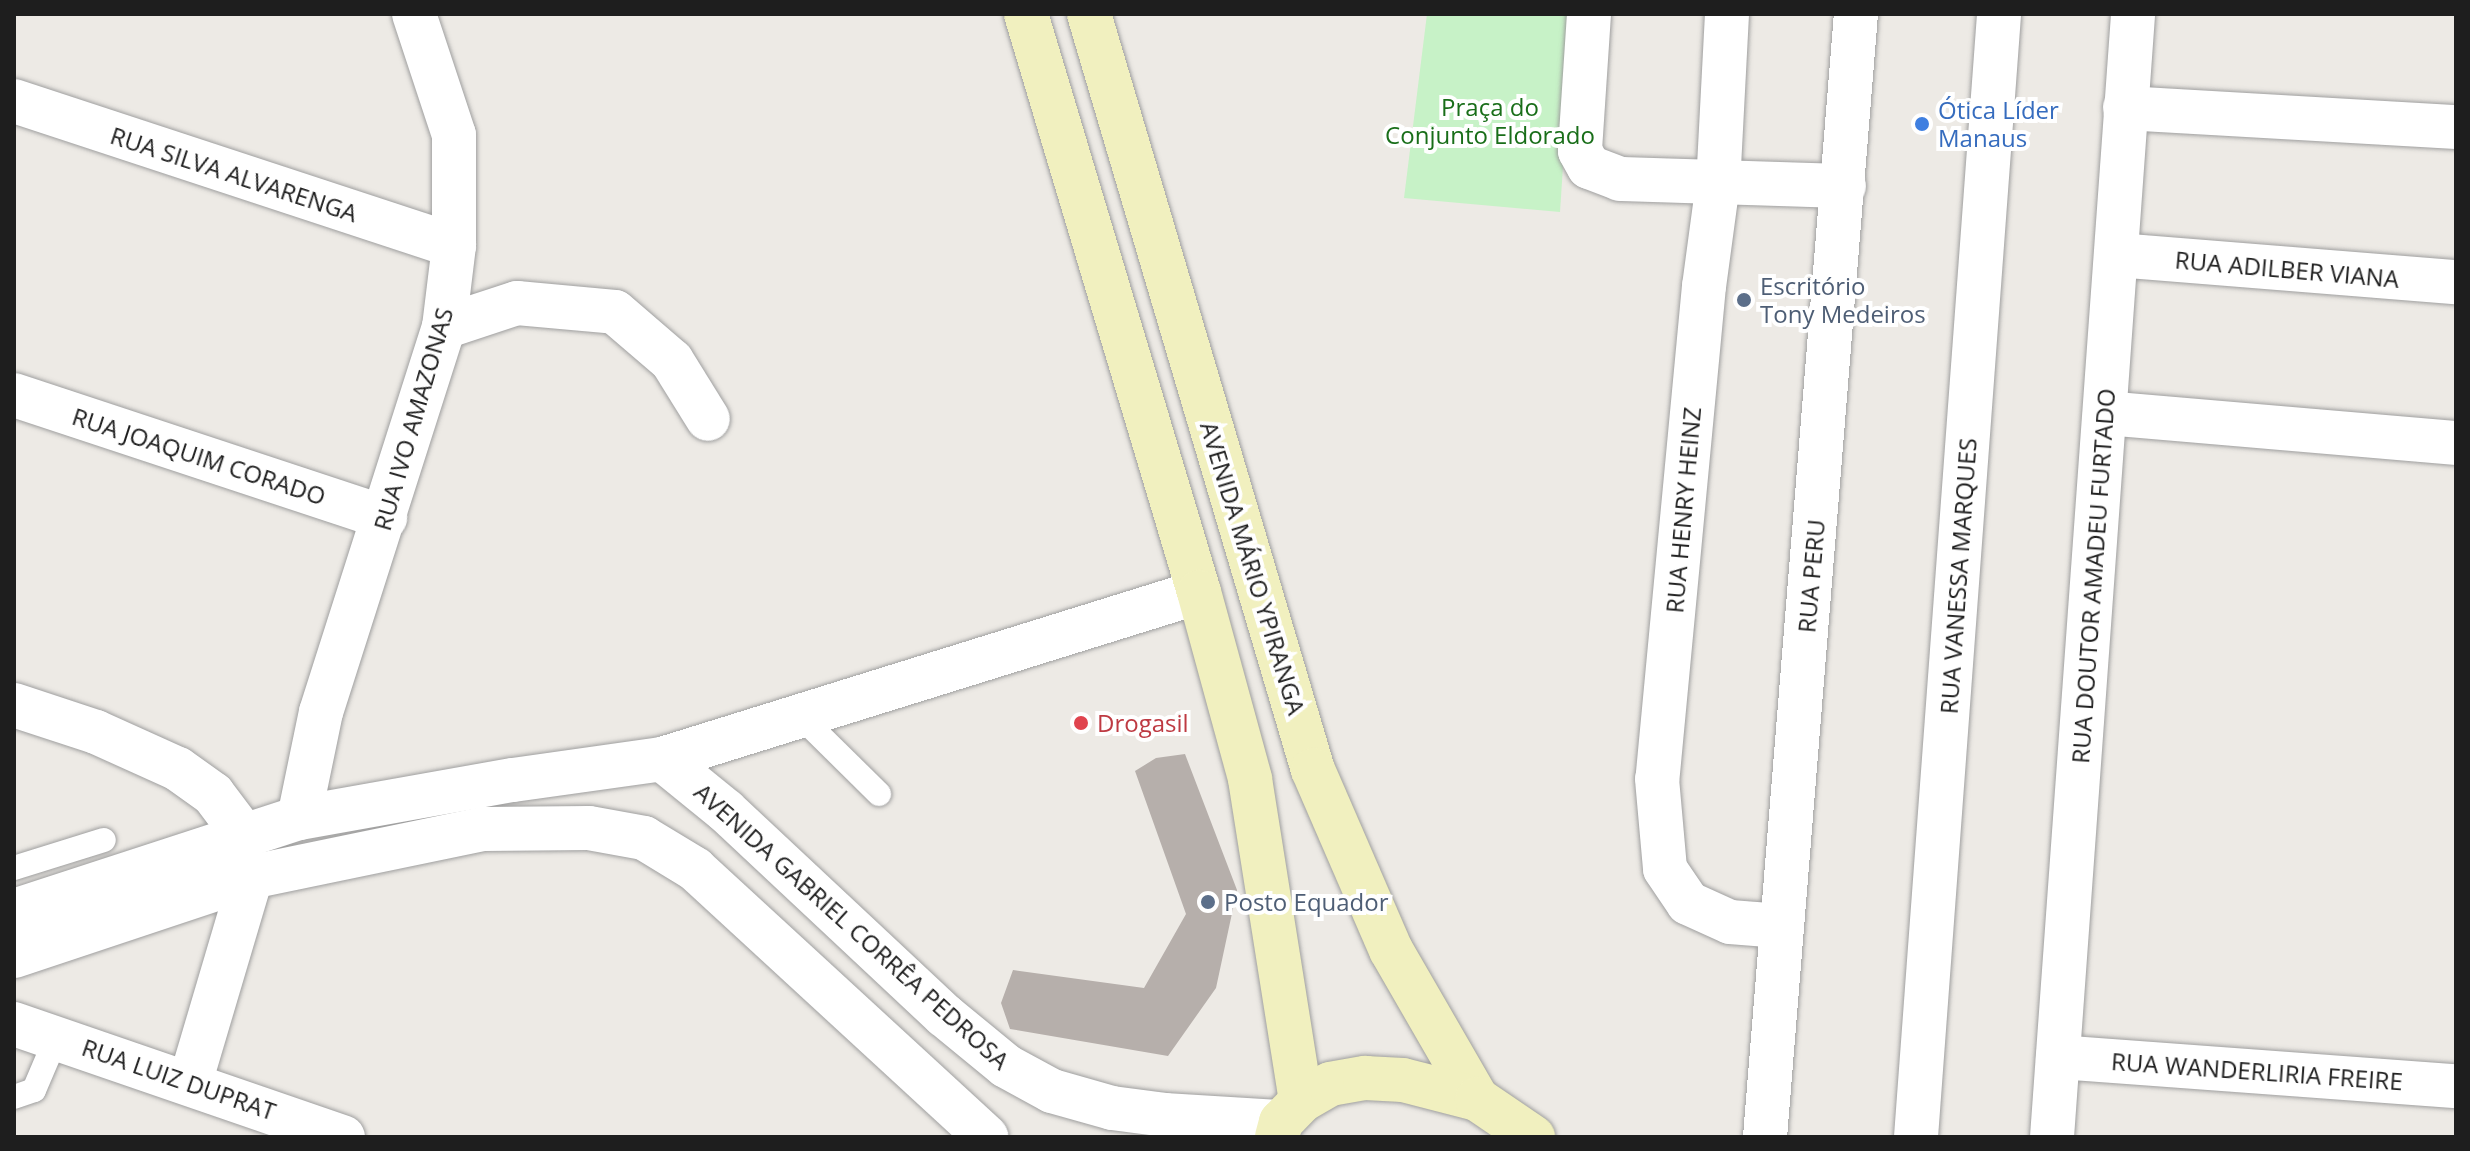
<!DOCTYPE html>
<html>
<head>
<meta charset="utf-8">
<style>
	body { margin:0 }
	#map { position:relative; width:2470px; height:1151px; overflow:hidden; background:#edeae5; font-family:"Open Sans",sans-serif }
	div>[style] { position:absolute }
	.park>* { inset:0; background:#c7f2c7 }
	.building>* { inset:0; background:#b6afab }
	.roads { filter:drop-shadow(0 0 2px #9f9f9f) drop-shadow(0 0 2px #9f9f9f) }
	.service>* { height:24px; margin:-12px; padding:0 12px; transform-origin:12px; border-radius:12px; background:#fff }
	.minor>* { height:44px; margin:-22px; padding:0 22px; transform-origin:22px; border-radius:22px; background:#fff }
	.tertiary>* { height:44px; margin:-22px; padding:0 22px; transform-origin:22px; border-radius:22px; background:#fff }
	.secondary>* { height:44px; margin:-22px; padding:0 22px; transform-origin:22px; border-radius:22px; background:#f1f0bf }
	.dots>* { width:22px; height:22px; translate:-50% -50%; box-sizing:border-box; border:4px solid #fff; border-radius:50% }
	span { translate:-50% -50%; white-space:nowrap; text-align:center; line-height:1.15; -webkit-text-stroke:8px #fff; paint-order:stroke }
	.park-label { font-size:24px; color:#196e19 }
	.shop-label { font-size:24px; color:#366cbe }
	.left { translate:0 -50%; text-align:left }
	.street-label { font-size:24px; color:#1e1e1e }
	.service-label { font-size:24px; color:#4e5e75 }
	.health-label { font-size:24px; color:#be3a42 }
	.frame { position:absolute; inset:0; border:16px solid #1e1e1e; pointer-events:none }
</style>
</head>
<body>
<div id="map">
	<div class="park">
		<div style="clip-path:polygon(1427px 14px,1573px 14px,1560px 212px,1404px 198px)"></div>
	</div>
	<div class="building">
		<div style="clip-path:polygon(1185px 754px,1237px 890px,1216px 988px,1168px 1056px,1010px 1029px,1001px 1003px,1013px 970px,1144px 988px,1186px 914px,1135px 771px,1156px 758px)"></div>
	</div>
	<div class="roads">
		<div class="service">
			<div style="left:800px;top:716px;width:111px;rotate:44.6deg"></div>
			<div style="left:14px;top:868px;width:94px;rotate:-17.3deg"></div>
			<div style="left:14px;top:1097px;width:21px;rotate:-19deg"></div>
			<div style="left:34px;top:1090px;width:59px;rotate:-66.9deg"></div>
		</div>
		<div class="minor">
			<div style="left:1589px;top:14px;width:137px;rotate:93.8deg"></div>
			<div style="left:1580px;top:151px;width:18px;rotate:61deg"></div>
			<div style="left:1589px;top:167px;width:33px;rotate:21deg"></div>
			<div style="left:1620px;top:179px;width:224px;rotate:1.8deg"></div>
			<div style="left:1727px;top:14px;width:169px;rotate:93deg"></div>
			<div style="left:1718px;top:183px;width:104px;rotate:97.7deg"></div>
			<div style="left:1704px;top:286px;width:495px;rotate:95.4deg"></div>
			<div style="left:1657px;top:779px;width:90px;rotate:84.9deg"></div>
			<div style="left:1665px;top:869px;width:41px;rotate:55.9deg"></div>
			<div style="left:1688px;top:903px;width:46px;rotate:24.3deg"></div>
			<div style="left:1730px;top:922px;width:51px;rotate:4.5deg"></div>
			<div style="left:14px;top:101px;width:463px;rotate:18.2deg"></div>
			<div style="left:2125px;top:108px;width:332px;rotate:3.3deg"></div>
			<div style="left:2117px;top:255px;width:340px;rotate:4.6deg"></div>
			<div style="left:444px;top:327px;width:77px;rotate:-18.2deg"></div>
			<div style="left:517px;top:303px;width:98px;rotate:5.2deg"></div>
			<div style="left:615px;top:312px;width:75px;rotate:40.7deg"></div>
			<div style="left:672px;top:361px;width:68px;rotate:58.2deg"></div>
			<div style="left:14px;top:395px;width:391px;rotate:18.3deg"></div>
			<div style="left:2105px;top:413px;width:352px;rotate:4.9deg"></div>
			<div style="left:14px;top:705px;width:86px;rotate:18.2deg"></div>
			<div style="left:96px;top:732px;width:90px;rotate:24.3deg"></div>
			<div style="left:178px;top:769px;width:43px;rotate:35.5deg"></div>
			<div style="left:213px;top:794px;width:51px;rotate:52.9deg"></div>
			<div style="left:299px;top:818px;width:108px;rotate:-78.3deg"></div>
			<div style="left:321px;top:712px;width:404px;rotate:-72.3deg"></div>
			<div style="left:444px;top:327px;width:82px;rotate:-83deg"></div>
			<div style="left:454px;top:246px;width:111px;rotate:-90deg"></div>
			<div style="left:454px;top:135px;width:127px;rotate:-108.3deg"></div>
			<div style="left:14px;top:1024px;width:348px;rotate:19deg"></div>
			<div style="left:2058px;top:1057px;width:399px;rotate:4.2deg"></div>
			<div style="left:190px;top:1083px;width:215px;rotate:-73.5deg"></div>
			<div style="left:1765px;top:1137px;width:1127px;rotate:-85.37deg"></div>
			<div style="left:1916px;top:1137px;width:1126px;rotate:-85.77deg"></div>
			<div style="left:2052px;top:1137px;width:1126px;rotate:-85.87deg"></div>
		</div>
		<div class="tertiary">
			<div style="left:662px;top:759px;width:82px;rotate:39.1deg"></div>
			<div style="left:726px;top:811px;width:299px;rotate:43.1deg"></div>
			<div style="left:944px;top:1015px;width:80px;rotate:39.4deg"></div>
			<div style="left:1006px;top:1066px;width:52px;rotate:28.5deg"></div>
			<div style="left:1052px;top:1091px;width:62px;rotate:15.8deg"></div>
			<div style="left:1112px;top:1108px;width:54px;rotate:7.4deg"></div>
			<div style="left:1166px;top:1115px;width:115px;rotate:3.5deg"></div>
			<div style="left:14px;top:911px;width:300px;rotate:-18.1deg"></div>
			<div style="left:299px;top:818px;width:217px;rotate:-10.1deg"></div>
			<div style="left:513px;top:780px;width:150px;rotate:-8deg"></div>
			<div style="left:662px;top:759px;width:562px;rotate:-17.28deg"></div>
			<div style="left:14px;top:956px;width:250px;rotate:-18.4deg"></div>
			<div style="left:251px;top:877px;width:237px;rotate:-11.7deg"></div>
			<div style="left:483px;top:829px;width:106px;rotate:-0.5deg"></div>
			<div style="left:589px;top:828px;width:56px;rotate:10.3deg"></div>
			<div style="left:644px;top:838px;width:60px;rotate:31.3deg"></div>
			<div style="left:695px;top:869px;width:396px;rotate:42.6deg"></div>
		</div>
		<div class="secondary">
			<div style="left:1026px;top:14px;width:603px;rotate:73.34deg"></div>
			<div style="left:1199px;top:592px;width:194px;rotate:74.7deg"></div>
			<div style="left:1250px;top:779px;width:326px;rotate:81deg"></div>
			<div style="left:1089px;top:14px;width:788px;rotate:73.5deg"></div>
			<div style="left:1313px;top:770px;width:196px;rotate:66.6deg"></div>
			<div style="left:1391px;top:950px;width:172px;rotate:60deg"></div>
			<div style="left:1277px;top:1137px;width:16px;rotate:-75deg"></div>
			<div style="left:1281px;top:1122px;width:29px;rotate:-46deg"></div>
			<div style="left:1301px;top:1101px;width:34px;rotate:-30deg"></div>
			<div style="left:1330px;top:1084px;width:36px;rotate:-10deg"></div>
			<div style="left:1365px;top:1078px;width:38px;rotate:3deg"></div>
			<div style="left:1403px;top:1080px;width:76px;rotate:14.4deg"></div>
			<div style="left:1477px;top:1099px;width:68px;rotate:34.2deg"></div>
		</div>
	</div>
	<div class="dots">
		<div style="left:1922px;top:124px;background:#3f7fe0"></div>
		<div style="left:1744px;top:300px;background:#5c6f8a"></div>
		<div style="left:1081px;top:723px;background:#e0444e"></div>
		<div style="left:1208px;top:902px;background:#5c6f8a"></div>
	</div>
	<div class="park-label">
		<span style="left:1490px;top:121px">Praça do<br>Conjunto Eldorado</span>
	</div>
	<div class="shop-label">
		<span class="left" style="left:1938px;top:124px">Ótica Líder<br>Manaus</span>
	</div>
	<div class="street-label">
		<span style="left:234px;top:174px;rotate:18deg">RUA SILVA ALVARENGA</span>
		<span style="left:2287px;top:269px;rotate:5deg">RUA ADILBER VIANA</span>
		<span style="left:413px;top:419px;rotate:-74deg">RUA IVO AMAZONAS</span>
		<span style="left:199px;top:456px;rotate:18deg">RUA JOAQUIM CORADO</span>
		<span style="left:1683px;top:510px;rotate:-85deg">RUA HENRY HEINZ</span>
		<span style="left:1253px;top:568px;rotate:73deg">AVENIDA MÁRIO YPIRANGA</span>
		<span style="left:1811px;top:576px;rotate:-85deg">RUA PERU</span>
		<span style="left:1958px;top:576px;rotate:-86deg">RUA VANESSA MARQUES</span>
		<span style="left:2093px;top:576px;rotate:-86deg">RUA DOUTOR AMADEU FURTADO</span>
		<span style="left:852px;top:926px;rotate:42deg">AVENIDA GABRIEL CORRÊA PEDROSA</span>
		<span style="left:2257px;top:1071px;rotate:4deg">RUA WANDERLIRIA FREIRE</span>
		<span style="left:179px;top:1079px;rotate:19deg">RUA LUIZ DUPRAT</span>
	</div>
	<div class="service-label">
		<span class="left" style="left:1760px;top:300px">Escritório<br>Tony Medeiros</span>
		<span class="left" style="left:1224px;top:902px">Posto Equador</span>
	</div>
	<div class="health-label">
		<span class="left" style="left:1097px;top:723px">Drogasil</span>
	</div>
	<div class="frame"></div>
</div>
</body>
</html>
